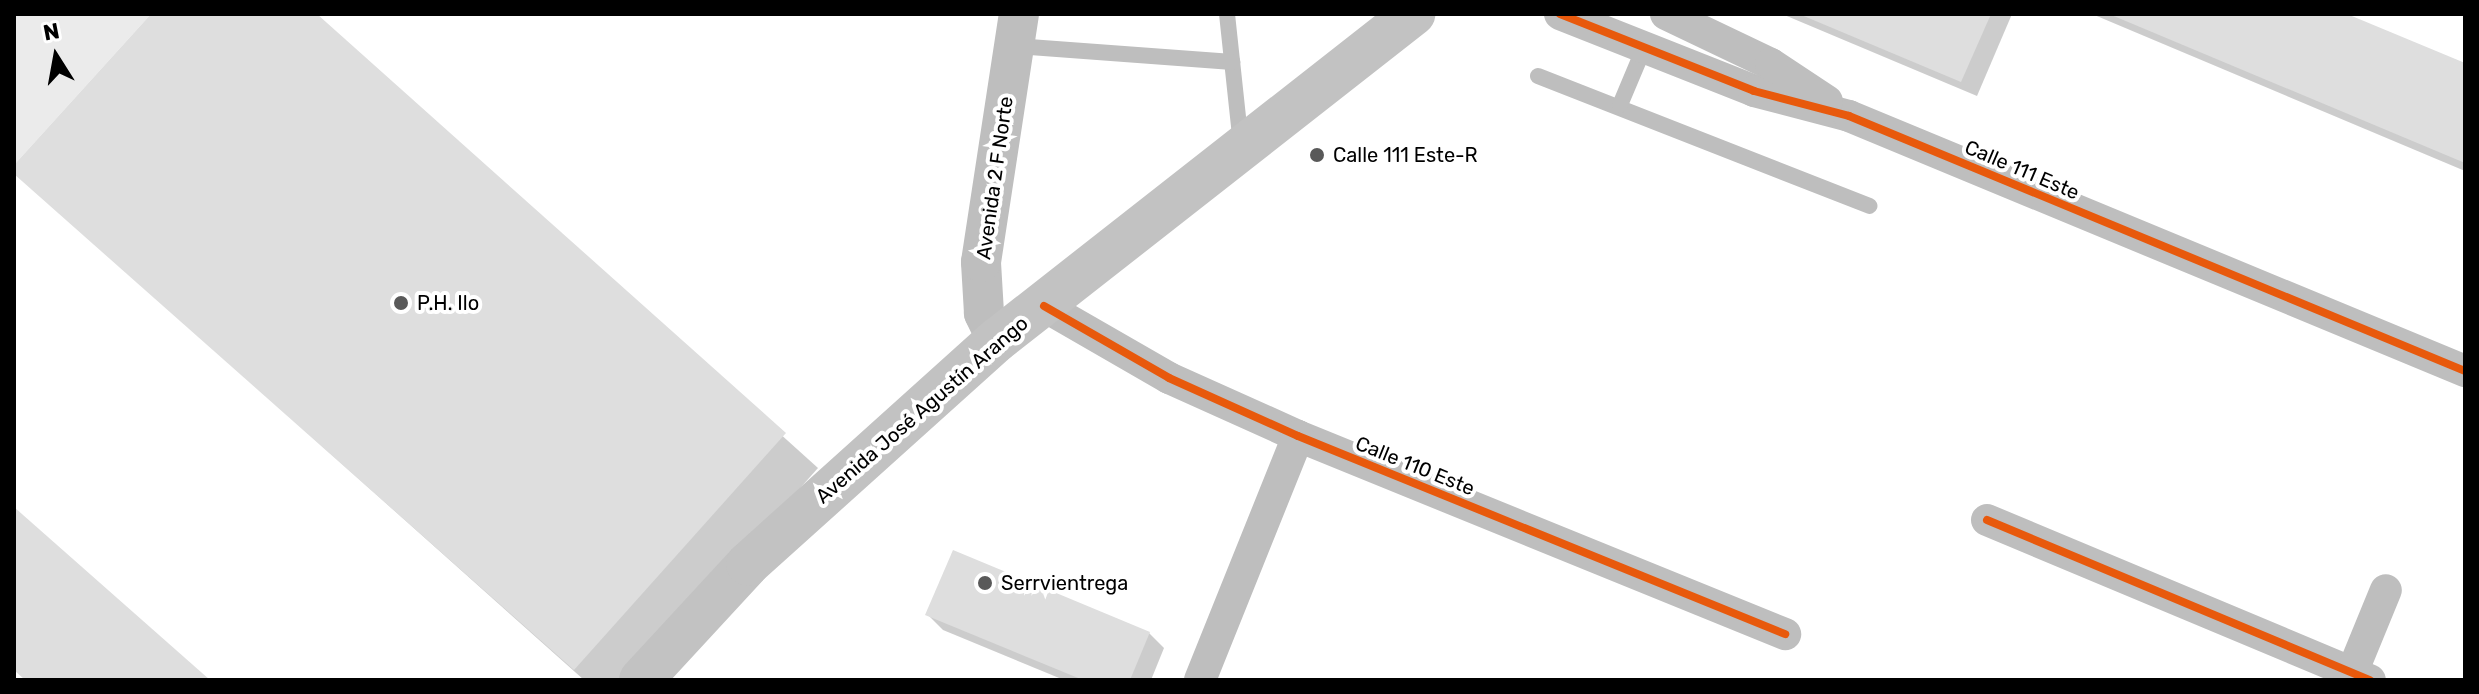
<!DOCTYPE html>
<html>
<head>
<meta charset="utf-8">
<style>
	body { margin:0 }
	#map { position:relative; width:2479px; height:694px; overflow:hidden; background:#fff; font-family:Rubik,sans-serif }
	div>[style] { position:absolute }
	.green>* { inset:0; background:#ebebeb }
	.shadow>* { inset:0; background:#0003 }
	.building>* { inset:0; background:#dedede }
	.service>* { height:16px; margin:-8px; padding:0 8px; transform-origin:8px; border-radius:8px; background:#bebebe }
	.minor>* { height:32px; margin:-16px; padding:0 16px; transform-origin:16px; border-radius:16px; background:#bebebe }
	.tertiary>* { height:40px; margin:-20px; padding:0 20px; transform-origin:20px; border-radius:20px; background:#bebebe }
	.secondary>* { height:44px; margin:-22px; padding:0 22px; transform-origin:22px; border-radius:22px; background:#c2c2c2 }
	.cycleway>* { height:8px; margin:-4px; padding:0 4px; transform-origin:4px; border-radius:4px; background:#e8590c }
	.dots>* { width:22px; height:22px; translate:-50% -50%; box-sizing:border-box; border:4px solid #fff; border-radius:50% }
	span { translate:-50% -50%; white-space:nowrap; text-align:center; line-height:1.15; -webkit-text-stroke:8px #fff; paint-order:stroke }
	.poi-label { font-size:20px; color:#000 }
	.left { translate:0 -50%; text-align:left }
	.street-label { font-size:20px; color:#000 }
	.frame { position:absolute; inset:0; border:16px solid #000; pointer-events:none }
	.north { position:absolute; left:16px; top:16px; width:80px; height:80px; -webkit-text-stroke:6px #fff; paint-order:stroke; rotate:349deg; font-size:22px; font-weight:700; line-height:32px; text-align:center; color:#000 }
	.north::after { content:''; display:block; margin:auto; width:28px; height:36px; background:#000; clip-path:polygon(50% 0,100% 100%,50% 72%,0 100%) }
</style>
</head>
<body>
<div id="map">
	<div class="green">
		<div style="clip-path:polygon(14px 14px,151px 14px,14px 165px)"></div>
	</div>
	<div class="shadow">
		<div style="clip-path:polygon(154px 14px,314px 14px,818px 468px,629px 680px,584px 680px,14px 171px)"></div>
		<div style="clip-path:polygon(1782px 14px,2012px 14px,1977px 96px)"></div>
		<div style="clip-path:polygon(2092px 14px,2342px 14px,2465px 66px,2465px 171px)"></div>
		<div style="clip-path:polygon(928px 615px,1149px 633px,1164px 648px,1151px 680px,1064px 680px,943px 630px)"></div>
	</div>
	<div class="building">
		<div style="clip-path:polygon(151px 14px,317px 14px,786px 433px,574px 670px,14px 174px,14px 165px)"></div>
		<div style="clip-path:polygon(1799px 14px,1991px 14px,1961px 82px)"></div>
		<div style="clip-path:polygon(2109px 14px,2347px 14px,2465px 63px,2465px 163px)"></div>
		<div style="clip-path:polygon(14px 507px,210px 680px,25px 680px,14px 670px)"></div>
		<div style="clip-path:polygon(953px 550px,1150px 632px,1130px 680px,1083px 680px,925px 615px)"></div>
	</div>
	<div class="service">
		<div style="left:1227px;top:14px;width:131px;rotate:83.9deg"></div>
		<div style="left:1015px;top:46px;width:218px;rotate:4.2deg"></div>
		<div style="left:1538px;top:76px;width:356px;rotate:21.4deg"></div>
		<div style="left:1620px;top:105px;width:62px;rotate:-67.2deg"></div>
	</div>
	<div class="minor">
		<div style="left:1560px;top:14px;width:209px;rotate:21.6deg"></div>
		<div style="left:1754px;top:91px;width:98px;rotate:14.7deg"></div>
		<div style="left:1849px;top:116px;width:667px;rotate:22.49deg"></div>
		<div style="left:1666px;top:14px;width:116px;rotate:25.5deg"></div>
		<div style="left:1771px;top:64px;width:67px;rotate:33.5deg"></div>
		<div style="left:1044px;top:306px;width:144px;rotate:29.9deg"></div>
		<div style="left:1169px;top:378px;width:141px;rotate:24.2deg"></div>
		<div style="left:1298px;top:436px;width:526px;rotate:22.13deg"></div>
		<div style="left:1987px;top:520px;width:415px;rotate:22.7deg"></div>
		<div style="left:1200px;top:680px;width:263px;rotate:-68.1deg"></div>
		<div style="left:2349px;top:680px;width:97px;rotate:-67.7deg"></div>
	</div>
	<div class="tertiary">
		<div style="left:997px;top:340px;width:30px;rotate:-116deg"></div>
		<div style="left:984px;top:313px;width:51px;rotate:-93.4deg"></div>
		<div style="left:981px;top:262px;width:251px;rotate:-81.3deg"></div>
	</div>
	<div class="secondary">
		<div style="left:641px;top:680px;width:158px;rotate:-47.3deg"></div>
		<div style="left:748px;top:564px;width:335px;rotate:-42deg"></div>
		<div style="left:997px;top:340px;width:529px;rotate:-38.08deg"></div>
	</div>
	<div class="cycleway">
		<div style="left:1560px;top:14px;width:209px;rotate:21.6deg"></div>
		<div style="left:1754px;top:91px;width:98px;rotate:14.7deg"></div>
		<div style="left:1849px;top:116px;width:667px;rotate:22.49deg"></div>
		<div style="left:1044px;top:306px;width:144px;rotate:29.9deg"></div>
		<div style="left:1169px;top:378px;width:141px;rotate:24.2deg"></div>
		<div style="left:1298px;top:436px;width:526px;rotate:22.13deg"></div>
		<div style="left:1987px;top:520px;width:415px;rotate:22.7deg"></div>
	</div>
	<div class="dots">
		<div style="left:1317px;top:155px;background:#595959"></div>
		<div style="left:401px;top:303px;background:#595959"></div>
		<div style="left:985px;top:583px;background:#595959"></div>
	</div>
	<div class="poi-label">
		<span class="left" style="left:1333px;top:155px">Calle 111 Este-R</span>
		<span class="left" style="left:417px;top:303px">P.H. Ilo</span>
		<span class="left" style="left:1001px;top:583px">Serrvientrega</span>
	</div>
	<div class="street-label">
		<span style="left:2022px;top:170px;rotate:23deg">Calle 111 Este</span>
		<span style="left:995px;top:178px;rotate:-82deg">Avenida 2 F Norte</span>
		<span style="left:922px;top:410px;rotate:-41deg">Avenida José Agustín Arango</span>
		<span style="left:1415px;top:466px;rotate:22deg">Calle 110 Este</span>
	</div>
	<div class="frame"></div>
	<div class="north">N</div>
</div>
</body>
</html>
